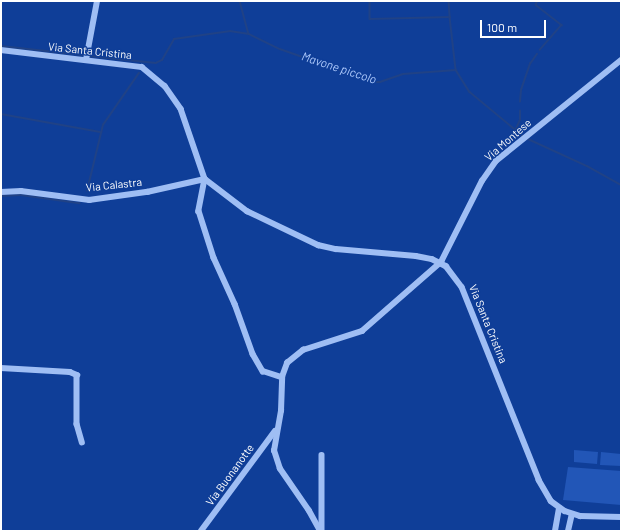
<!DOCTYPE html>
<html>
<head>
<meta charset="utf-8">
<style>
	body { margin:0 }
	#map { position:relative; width:622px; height:532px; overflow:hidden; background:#0f3e98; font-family:Barlow,sans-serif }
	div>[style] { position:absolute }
	.green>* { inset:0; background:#2256b7 }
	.stream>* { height:1.5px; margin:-0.75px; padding:0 0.75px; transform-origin:0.75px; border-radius:0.75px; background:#204286 }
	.minor>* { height:5.5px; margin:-2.75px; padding:0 2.75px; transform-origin:2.75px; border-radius:2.75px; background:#9fbef4 }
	span { translate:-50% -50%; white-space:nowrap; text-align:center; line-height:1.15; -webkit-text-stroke:3px #0f3e98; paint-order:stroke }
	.street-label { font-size:11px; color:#fff }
	.water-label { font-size:12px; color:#acc8fb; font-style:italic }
	.frame { position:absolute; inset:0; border:2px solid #fff; pointer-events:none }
	.scale { position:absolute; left:480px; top:20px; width:66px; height:18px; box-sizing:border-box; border:2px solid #fff; border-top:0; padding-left:5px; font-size:12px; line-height:14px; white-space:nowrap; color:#fff; -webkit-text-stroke:3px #0f3e98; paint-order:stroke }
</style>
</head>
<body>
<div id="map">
	<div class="green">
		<div style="clip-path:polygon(574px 450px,598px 452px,597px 464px,574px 462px)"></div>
		<div style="clip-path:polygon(601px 452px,621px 454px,621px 466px,600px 465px)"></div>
		<div style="clip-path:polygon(568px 467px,621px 471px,621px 505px,563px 500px)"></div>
	</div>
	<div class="stream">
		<div style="left:240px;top:1px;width:34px;rotate:75deg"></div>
		<div style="left:370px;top:1px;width:18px;rotate:90deg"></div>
		<div style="left:370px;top:19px;width:80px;rotate:-1.4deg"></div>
		<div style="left:450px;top:17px;width:53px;rotate:83.5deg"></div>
		<div style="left:449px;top:1px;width:16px;rotate:86deg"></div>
		<div style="left:538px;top:1px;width:4px;rotate:117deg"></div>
		<div style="left:536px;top:5px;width:33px;rotate:38deg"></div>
		<div style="left:562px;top:25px;width:33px;rotate:131deg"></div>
		<div style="left:1px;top:46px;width:82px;rotate:6.3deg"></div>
		<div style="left:90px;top:56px;width:66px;rotate:6.1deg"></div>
		<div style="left:156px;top:63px;width:7px;rotate:-27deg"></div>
		<div style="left:162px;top:60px;width:24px;rotate:-60deg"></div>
		<div style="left:174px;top:39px;width:57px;rotate:-8.1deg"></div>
		<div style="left:230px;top:31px;width:19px;rotate:9deg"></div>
		<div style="left:249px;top:34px;width:34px;rotate:26deg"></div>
		<div style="left:280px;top:49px;width:100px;rotate:19.3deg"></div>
		<div style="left:374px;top:82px;width:6px"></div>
		<div style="left:380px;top:82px;width:24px;rotate:-19deg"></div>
		<div style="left:403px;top:74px;width:53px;rotate:-4.3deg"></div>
		<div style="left:456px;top:70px;width:26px;rotate:58deg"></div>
		<div style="left:470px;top:92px;width:69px;rotate:39.7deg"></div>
		<div style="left:520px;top:102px;width:12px;rotate:-85deg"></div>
		<div style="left:521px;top:90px;width:28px;rotate:-71deg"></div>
		<div style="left:530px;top:64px;width:12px;rotate:-55deg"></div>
		<div style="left:1px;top:114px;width:102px;rotate:10.2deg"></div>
		<div style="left:515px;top:131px;width:12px;rotate:-66deg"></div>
		<div style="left:520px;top:120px;width:9px;rotate:-90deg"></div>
		<div style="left:526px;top:138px;width:67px;rotate:24.7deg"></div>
		<div style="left:587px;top:166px;width:39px;rotate:29deg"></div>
		<div style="left:87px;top:191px;width:68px;rotate:-76.4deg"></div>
		<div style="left:103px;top:125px;width:63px;rotate:-55.3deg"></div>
		<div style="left:1px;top:196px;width:20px;rotate:-3deg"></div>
		<div style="left:21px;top:195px;width:59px;rotate:7.9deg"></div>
	</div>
	<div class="minor">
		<div style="left:1px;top:50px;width:142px;rotate:6.9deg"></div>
		<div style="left:142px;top:67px;width:30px;rotate:40deg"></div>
		<div style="left:165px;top:86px;width:28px;rotate:55deg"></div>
		<div style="left:181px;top:109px;width:74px;rotate:71.1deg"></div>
		<div style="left:205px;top:179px;width:53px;rotate:37.3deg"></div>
		<div style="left:247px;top:211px;width:79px;rotate:25.6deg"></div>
		<div style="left:318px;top:245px;width:18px;rotate:13deg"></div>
		<div style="left:336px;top:249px;width:80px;rotate:5deg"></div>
		<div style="left:416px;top:256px;width:16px;rotate:11deg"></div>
		<div style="left:432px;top:259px;width:16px;rotate:27deg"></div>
		<div style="left:446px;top:266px;width:26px;rotate:53deg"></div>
		<div style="left:462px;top:287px;width:208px;rotate:68.2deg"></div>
		<div style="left:539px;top:480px;width:24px;rotate:60deg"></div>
		<div style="left:551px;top:501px;width:17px;rotate:36deg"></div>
		<div style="left:565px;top:511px;width:16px;rotate:18deg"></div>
		<div style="left:580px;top:516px;width:41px;rotate:1.4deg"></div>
		<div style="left:86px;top:60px;width:60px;rotate:-79.4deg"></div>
		<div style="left:205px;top:179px;width:33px;rotate:101deg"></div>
		<div style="left:199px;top:211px;width:49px;rotate:72.3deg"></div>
		<div style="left:214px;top:258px;width:51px;rotate:65.5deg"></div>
		<div style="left:235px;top:304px;width:53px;rotate:70.2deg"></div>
		<div style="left:253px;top:354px;width:20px;rotate:60deg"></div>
		<div style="left:263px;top:371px;width:20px;rotate:18deg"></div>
		<div style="left:1px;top:192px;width:20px;rotate:-3deg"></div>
		<div style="left:21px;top:191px;width:69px;rotate:7.5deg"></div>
		<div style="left:89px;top:200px;width:59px;rotate:-7.9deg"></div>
		<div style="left:147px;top:192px;width:59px;rotate:-12.6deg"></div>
		<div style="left:1px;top:368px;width:69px;rotate:3.3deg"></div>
		<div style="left:70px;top:372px;width:8px;rotate:23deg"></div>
		<div style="left:77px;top:375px;width:49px;rotate:90deg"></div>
		<div style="left:77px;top:424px;width:19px;rotate:74deg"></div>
		<div style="left:322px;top:455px;width:76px;rotate:90deg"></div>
		<div style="left:201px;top:531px;width:124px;rotate:-53.5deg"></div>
		<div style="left:320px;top:531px;width:23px;rotate:-119deg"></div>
		<div style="left:309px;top:511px;width:51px;rotate:-124.6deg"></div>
		<div style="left:280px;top:469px;width:19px;rotate:-108deg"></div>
		<div style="left:274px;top:451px;width:41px;rotate:-80.1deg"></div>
		<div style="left:281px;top:411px;width:34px;rotate:-88deg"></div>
		<div style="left:282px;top:377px;width:15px;rotate:-70deg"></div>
		<div style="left:287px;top:363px;width:21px;rotate:-39deg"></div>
		<div style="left:303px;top:350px;width:62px;rotate:-17.9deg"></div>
		<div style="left:362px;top:331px;width:105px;rotate:-41.1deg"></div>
		<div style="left:441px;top:262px;width:91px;rotate:-63.2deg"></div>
		<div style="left:482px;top:181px;width:24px;rotate:-55deg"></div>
		<div style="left:496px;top:161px;width:161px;rotate:-38.9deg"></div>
		<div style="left:555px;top:531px;width:23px;rotate:-80deg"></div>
		<div style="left:568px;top:531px;width:17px;rotate:-77deg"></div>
	</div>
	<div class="street-label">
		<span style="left:90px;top:51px;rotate:6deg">Via Santa Cristina</span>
		<span style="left:508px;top:140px;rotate:-41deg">Via Montese</span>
		<span style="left:114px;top:185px;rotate:-6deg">Via Calastra</span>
		<span style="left:488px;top:324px;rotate:68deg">Via Santa Cristina</span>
		<span style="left:230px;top:475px;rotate:-54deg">Via Buonanotte</span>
	</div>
	<div class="water-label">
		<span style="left:339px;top:68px;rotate:18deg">Mavone piccolo</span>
	</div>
	<div class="frame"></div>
	<div class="scale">100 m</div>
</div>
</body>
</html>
